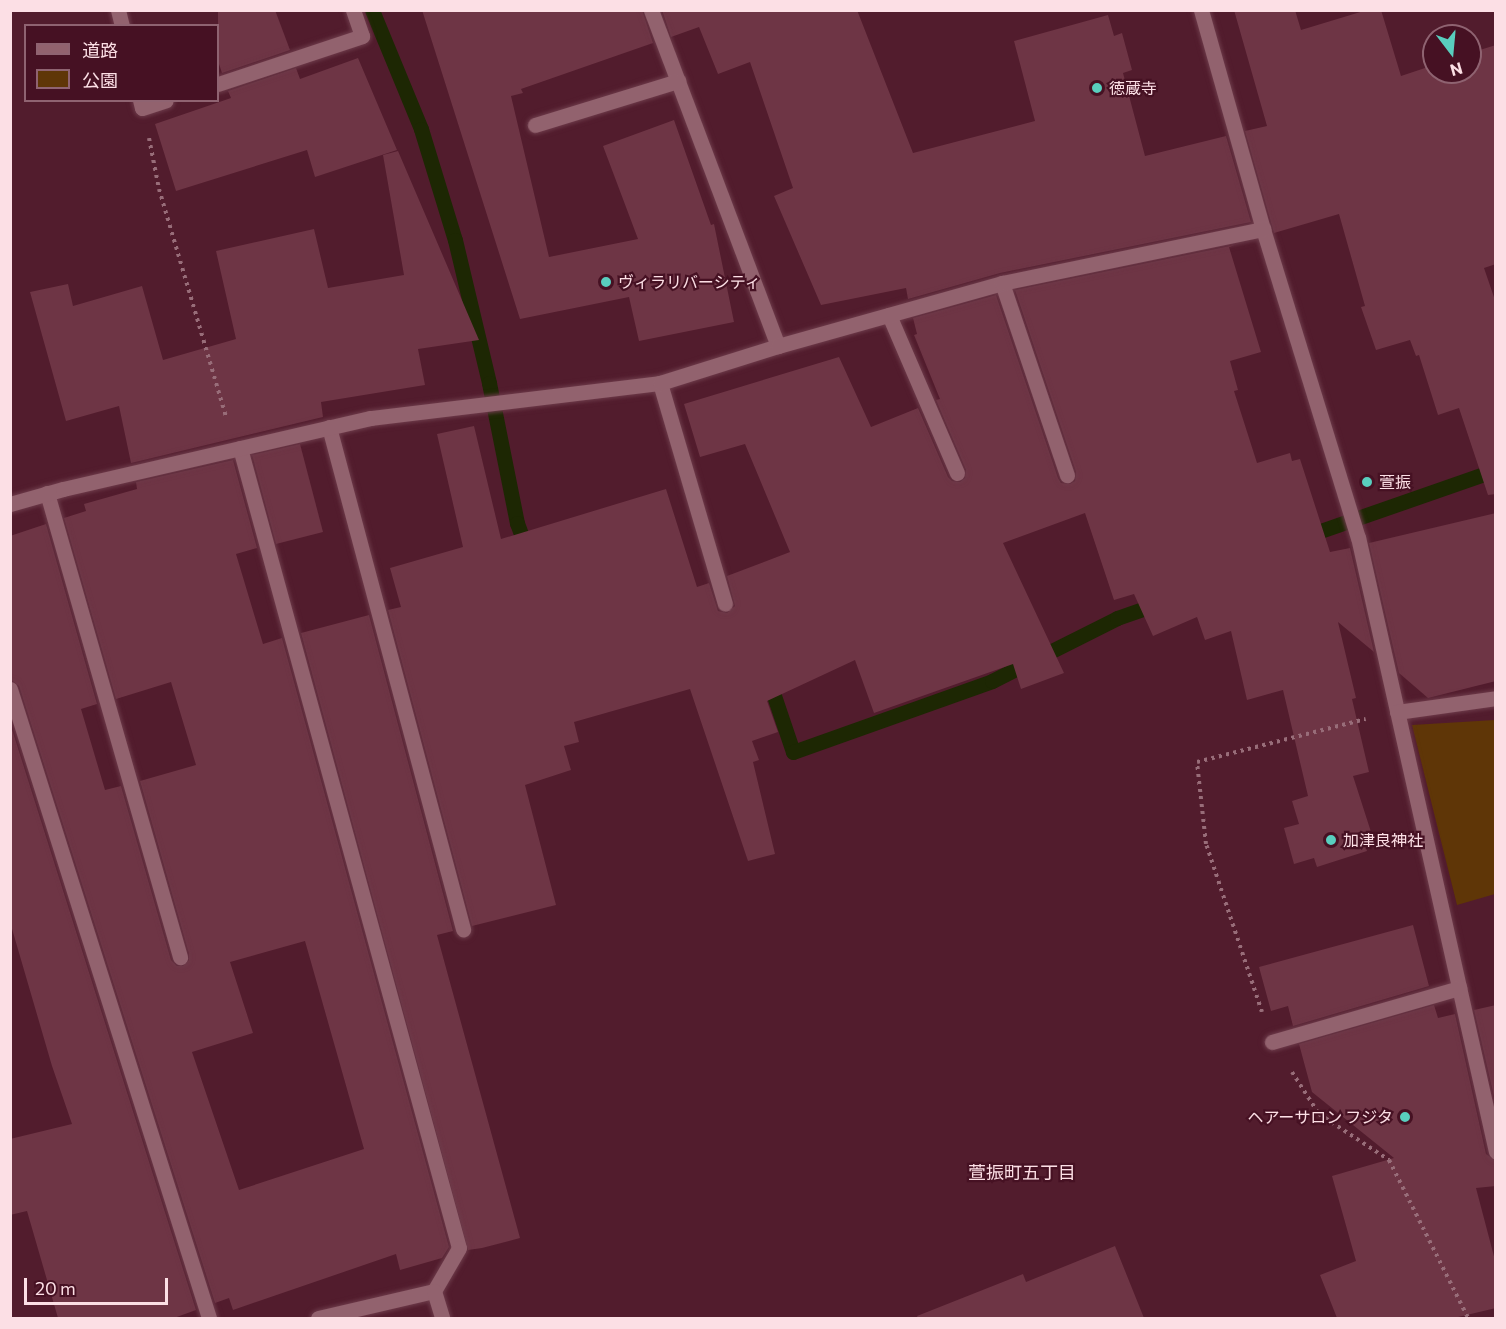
<!DOCTYPE html>
<html>
<head>
<meta charset="utf-8">
<style>
	body { margin:0 }
	#map { position:relative; width:1506px; height:1329px; overflow:hidden; background:#521c2d; font-family:Commissioner,"Noto Sans JP",sans-serif }
	div>[style] { position:absolute }
	.green>* { inset:0; background:#5f3607 }
	.stream>* { height:15px; margin:-7.5px; padding:0 7.5px; transform-origin:7.5px; border-radius:7.5px; background:#1d2703 }
	.building>* { inset:0; background:#6e3545 }
	.path>* { height:4px; margin-top:-2px; transform-origin:0; background:repeating-linear-gradient(90deg,#986d79 0 3px,transparent 0 7.5px) }
	.roads { filter:drop-shadow(0 0 2px #6d3b4a) drop-shadow(0 0 2px #6d3b4a) }
	.minor>* { height:15px; margin:-7.5px; padding:0 7.5px; transform-origin:7.5px; border-radius:7.5px; background:#92626e }
	.dots>* { width:16px; height:16px; translate:-50% -50%; box-sizing:border-box; border:3px solid #461123; border-radius:50% }
	span { translate:-50% -50%; white-space:nowrap; text-align:center; line-height:1.15; -webkit-text-stroke:4.5px #461123; paint-order:stroke }
	.poi-label { font-size:16px; color:#fcdfe5 }
	.left { translate:0 -50%; text-align:left }
	.right { translate:-100% -50%; text-align:right }
	.neighbourhood-label { font-size:18px; color:#fcdfe5 }
	.frame { position:absolute; inset:0; border:12px solid #fcdfe5; pointer-events:none }
	.legend { position:absolute; left:24px; top:24px; width:195px; height:78px; box-sizing:border-box; background:#461123; border:2px solid #8f6371; margin:0; padding:8px 10px; list-style:none; font-size:18px; color:#fcdfe5 }
	.legend li { display:flex; align-items:center; gap:12px; height:30px }
	.legend b { width:30px; border:2px solid #8f6371 }
	.north { position:absolute; left:1422px; top:24px; width:60px; height:60px; box-sizing:border-box; background:#461123; border:2px solid #8f6371; border-radius:50%; rotate:164deg; font-size:16px; font-weight:700; line-height:24px; text-align:center; color:#fcdfe5 }
	.north::after { content:''; display:block; margin:auto; width:21px; height:27px; background:#59cebe; clip-path:polygon(50% 0,100% 100%,50% 72%,0 100%) }
	.scale { position:absolute; left:24px; top:1278px; width:144px; height:27px; box-sizing:border-box; border:3px solid #fcdfe5; border-top:0; padding-left:8px; font-size:18px; line-height:21px; white-space:nowrap; color:#fcdfe5; -webkit-text-stroke:4px #461123; paint-order:stroke }
</style>
</head>
<body>
<div id="map">
	<div class="green">
		<div style="clip-path:polygon(1495px 720px,1495px 894px,1457px 905px,1412px 725px)"></div>
	</div>
	<div class="stream">
		<div style="left:372px;top:10px;width:129px;rotate:67.6deg"></div>
		<div style="left:421px;top:129px;width:116px;rotate:73deg"></div>
		<div style="left:455px;top:240px;width:147px;rotate:76.6deg"></div>
		<div style="left:489px;top:383px;width:143px;rotate:78.7deg"></div>
		<div style="left:517px;top:523px;width:30px;rotate:70deg"></div>
		<div style="left:1306px;top:536px;width:201px;rotate:-19.2deg"></div>
		<div style="left:768px;top:678px;width:78px;rotate:71.3deg"></div>
		<div style="left:793px;top:752px;width:211px;rotate:-19.6deg"></div>
		<div style="left:992px;top:681px;width:140px;rotate:-26.7deg"></div>
		<div style="left:1117px;top:618px;width:46px;rotate:-19.2deg"></div>
	</div>
	<div class="building">
		<div style="clip-path:polygon(218px 10px,275px 10px,290px 50px,222px 73px,218px 61px)"></div>
		<div style="clip-path:polygon(422px 10px,642px 10px,653px 43px,521px 89px,523px 93px,511px 96px,549px 257px,638px 239px,603px 146px,674px 120px,711px 225px,714px 224px,734px 322px,639px 341px,629px 297px,520px 319px)"></div>
		<div style="clip-path:polygon(662px 10px,857px 10px,913px 153px,1035px 121px,1014px 41px,1108px 15px,1114px 36px,1122px 33px,1132px 70px,1123px 73px,1145px 156px,1226px 136px,1251px 222px,1000px 273px,908px 299px,906px 288px,821px 305px,774px 196px,793px 188px,750px 62px,718px 74px,699px 27px,671px 37px)"></div>
		<div style="clip-path:polygon(1234px 10px,1295px 10px,1301px 30px,1367px 10px,1381px 10px,1401px 76px,1434px 65px,1434px 72px,1470px 72px,1470px 53px,1496px 45px,1496px 264px,1484px 268px,1496px 303px,1496px 494px,1488px 495px,1459px 408px,1438px 415px,1419px 355px,1416px 356px,1410px 340px,1376px 350px,1361px 307px,1365px 306px,1339px 214px,1274px 233px,1245px 131px,1267px 126px)"></div>
		<div style="clip-path:polygon(358px 58px,397px 150px,315px 177px,307px 150px,176px 191px,155px 124px,231px 98px,228px 91px,296px 68px,300px 79px)"></div>
		<div style="clip-path:polygon(398px 151px,479px 340px,418px 349px,425px 385px,321px 402px,323px 417px,131px 463px,119px 406px,66px 421px,30px 292px,68px 284px,73px 306px,142px 286px,163px 360px,236px 339px,216px 251px,314px 229px,328px 288px,404px 275px,383px 155px)"></div>
		<div style="clip-path:polygon(1235px 245px,1229px 247px,1261px 352px,1230px 361px,1238px 390px,1234px 391px,1257px 463px,1290px 453px,1292px 461px,1300px 459px,1330px 552px,1350px 548px,1374px 652px,1338px 622px,1356px 698px,1352px 699px,1369px 772px,1353px 776px,1372px 835px,1363px 838px,1367px 851px,1317px 867px,1314px 858px,1294px 864px,1284px 828px,1299px 824px,1292px 801px,1308px 796px,1283px 690px,1247px 700px,1231px 631px,1205px 640px,1197px 617px,1153px 636px,1134px 594px,1114px 600px,1085px 513px,1003px 543px,1064px 673px,1021px 689px,1013px 664px,874px 713px,855px 660px,767px 701px,778px 732px,752px 741px,759px 760px,753px 762px,775px 854px,748px 861px,690px 689px,574px 722px,579px 742px,564px 746px,571px 770px,525px 785px,556px 905px,472px 926px,388px 610px,401px 607px,390px 568px,463px 547px,437px 434px,474px 426px,501px 539px,666px 489px,697px 587px,709px 583px,718px 611px,727px 613px,735px 606px,727px 576px,790px 552px,745px 444px,700px 457px,684px 404px,839px 357px,871px 427px,918px 408px,948px 477px,952px 481px,960px 482px,965px 478px,966px 470px,936px 400px,940px 399px,914px 335px,917px 334px,913px 318px,996px 295px,1058px 478px,1061px 483px,1070px 484px,1075px 481px,1076px 472px,1015px 290px)"></div>
		<div style="clip-path:polygon(300px 444px,323px 532px,276px 544px,252px 455px)"></div>
		<div style="clip-path:polygon(evenodd,233px 460px,257px 548px,236px 554px,263px 644px,282px 638px,449px 1247px,442px 1258px,400px 1270px,396px 1254px,233px 1310px,229px 1298px,215px 1303px,19px 686px,10px 679px,10px 536px,46px 524px,97px 704px,81px 709px,105px 790px,121px 786px,171px 960px,177px 966px,183px 966px,189px 960px,189px 954px,140px 781px,196px 765px,171px 682px,116px 699px,64px 518px,86px 511px,84px 504px,137px 489px,136px 482px,233px 460px,305px 941px,364px 1149px,239px 1190px,192px 1052px,253px 1033px,230px 962px,305px 941px)"></div>
		<div style="clip-path:polygon(1496px 513px,1496px 681px,1428px 698px,1399px 673px,1369px 543px)"></div>
		<div style="clip-path:polygon(369px 615px,453px 931px,437px 935px,520px 1238px,482px 1248px,468px 1250px,301px 633px)"></div>
		<div style="clip-path:polygon(10px 723px,196px 1310px,174px 1318px,58px 1318px,27px 1211px,10px 1215px,10px 1139px,72px 1124px,52px 1066px,10px 922px)"></div>
		<div style="clip-path:polygon(1413px 925px,1429px 986px,1293px 1026px,1288px 1006px,1271px 1011px,1259px 967px)"></div>
		<div style="clip-path:polygon(1434px 1005px,1438px 1018px,1455px 1014px,1486px 1154px,1496px 1161px,1496px 1186px,1476px 1188px,1496px 1264px,1496px 1308px,1454px 1318px,1337px 1318px,1320px 1275px,1356px 1261px,1332px 1176px,1394px 1158px,1312px 1092px,1299px 1044px)"></div>
		<div style="clip-path:polygon(1496px 1005px,1496px 1105px,1474px 1010px)"></div>
		<div style="clip-path:polygon(1115px 1246px,1144px 1318px,918px 1318px,917px 1316px,1023px 1274px,1026px 1282px)"></div>
	</div>
	<div class="path">
		<div style="left:149px;top:138px;width:52px;rotate:78.9deg"></div>
		<div style="left:159px;top:189px;width:238px;rotate:73.6deg"></div>
		<div style="left:1262px;top:1012px;width:177px;rotate:-108.4deg"></div>
		<div style="left:1206px;top:844px;width:82px;rotate:-96.3deg"></div>
		<div style="left:1197px;top:762px;width:174px;rotate:-14.3deg"></div>
		<div style="left:1292px;top:1072px;width:50px;rotate:57.3deg"></div>
		<div style="left:1319px;top:1114px;width:84px;rotate:33.3deg"></div>
		<div style="left:1389px;top:1160px;width:177px;rotate:63.4deg"></div>
	</div>
	<div class="roads">
		<div class="minor">
			<div style="left:118px;top:10px;width:16px;rotate:76deg"></div>
			<div style="left:651px;top:10px;width:359px;rotate:69.3deg"></div>
			<div style="left:1201px;top:10px;width:228px;rotate:74.2deg"></div>
			<div style="left:1263px;top:229px;width:322px;rotate:72.9deg"></div>
			<div style="left:1358px;top:537px;width:630px;rotate:77.35deg"></div>
			<div style="left:218px;top:84px;width:152px;rotate:-18.4deg"></div>
			<div style="left:362px;top:36px;width:28px;rotate:-109deg"></div>
			<div style="left:140px;top:100px;width:8px;rotate:76deg"></div>
			<div style="left:142px;top:108px;width:25px;rotate:-18deg"></div>
			<div style="left:535px;top:125px;width:150px;rotate:-17.1deg"></div>
			<div style="left:1002px;top:283px;width:203px;rotate:71.3deg"></div>
			<div style="left:889px;top:315px;width:172px;rotate:66.7deg"></div>
			<div style="left:660px;top:383px;width:230px;rotate:73.6deg"></div>
			<div style="left:329px;top:427px;width:520px;rotate:75.05deg"></div>
			<div style="left:240px;top:448px;width:829px;rotate:74.69deg"></div>
			<div style="left:459px;top:1248px;width:50px;rotate:120.2deg"></div>
			<div style="left:434px;top:1291px;width:119px;rotate:166.9deg"></div>
			<div style="left:47px;top:493px;width:483px;rotate:74deg"></div>
			<div style="left:10px;top:504px;width:55px;rotate:-15.8deg"></div>
			<div style="left:63px;top:489px;width:316px;rotate:-13deg"></div>
			<div style="left:371px;top:418px;width:291px;rotate:-6.9deg"></div>
			<div style="left:660px;top:383px;width:124px;rotate:-17.4deg"></div>
			<div style="left:778px;top:346px;width:233px;rotate:-15.7deg"></div>
			<div style="left:1002px;top:283px;width:267px;rotate:-11.7deg"></div>
			<div style="left:10px;top:689px;width:660px;rotate:72.44deg"></div>
			<div style="left:1397px;top:712px;width:100px;rotate:-8deg"></div>
			<div style="left:1272px;top:1042px;width:195px;rotate:-16.1deg"></div>
			<div style="left:434px;top:1291px;width:28px;rotate:73deg"></div>
		</div>
	</div>
	<div class="dots">
		<div style="left:1097px;top:88px;background:#59cebe"></div>
		<div style="left:606px;top:282px;background:#59cebe"></div>
		<div style="left:1367px;top:482px;background:#59cebe"></div>
		<div style="left:1331px;top:840px;background:#59cebe"></div>
		<div style="left:1405px;top:1117px;background:#59cebe"></div>
	</div>
	<div class="poi-label">
		<span class="left" style="left:1109px;top:88px">徳蔵寺</span>
		<span class="left" style="left:618px;top:282px">ヴィラリバーシティ</span>
		<span class="left" style="left:1379px;top:482px">萱振</span>
		<span class="left" style="left:1343px;top:840px">加津良神社</span>
		<span class="right" style="left:1393px;top:1117px">ヘアーサロン フジタ</span>
	</div>
	<div class="neighbourhood-label">
		<span style="left:1022px;top:1172px">萱振町五丁目</span>
	</div>
	<div class="frame"></div>
	<ul class="legend">
	<li><b style="height:8px;background:#92626e"></b>道路</li>
	<li><b style="height:16px;background:#5f3607"></b>公園</li>
	</ul>
	<div class="north">N</div>
	<div class="scale">20 m</div>
</div>
</body>
</html>
